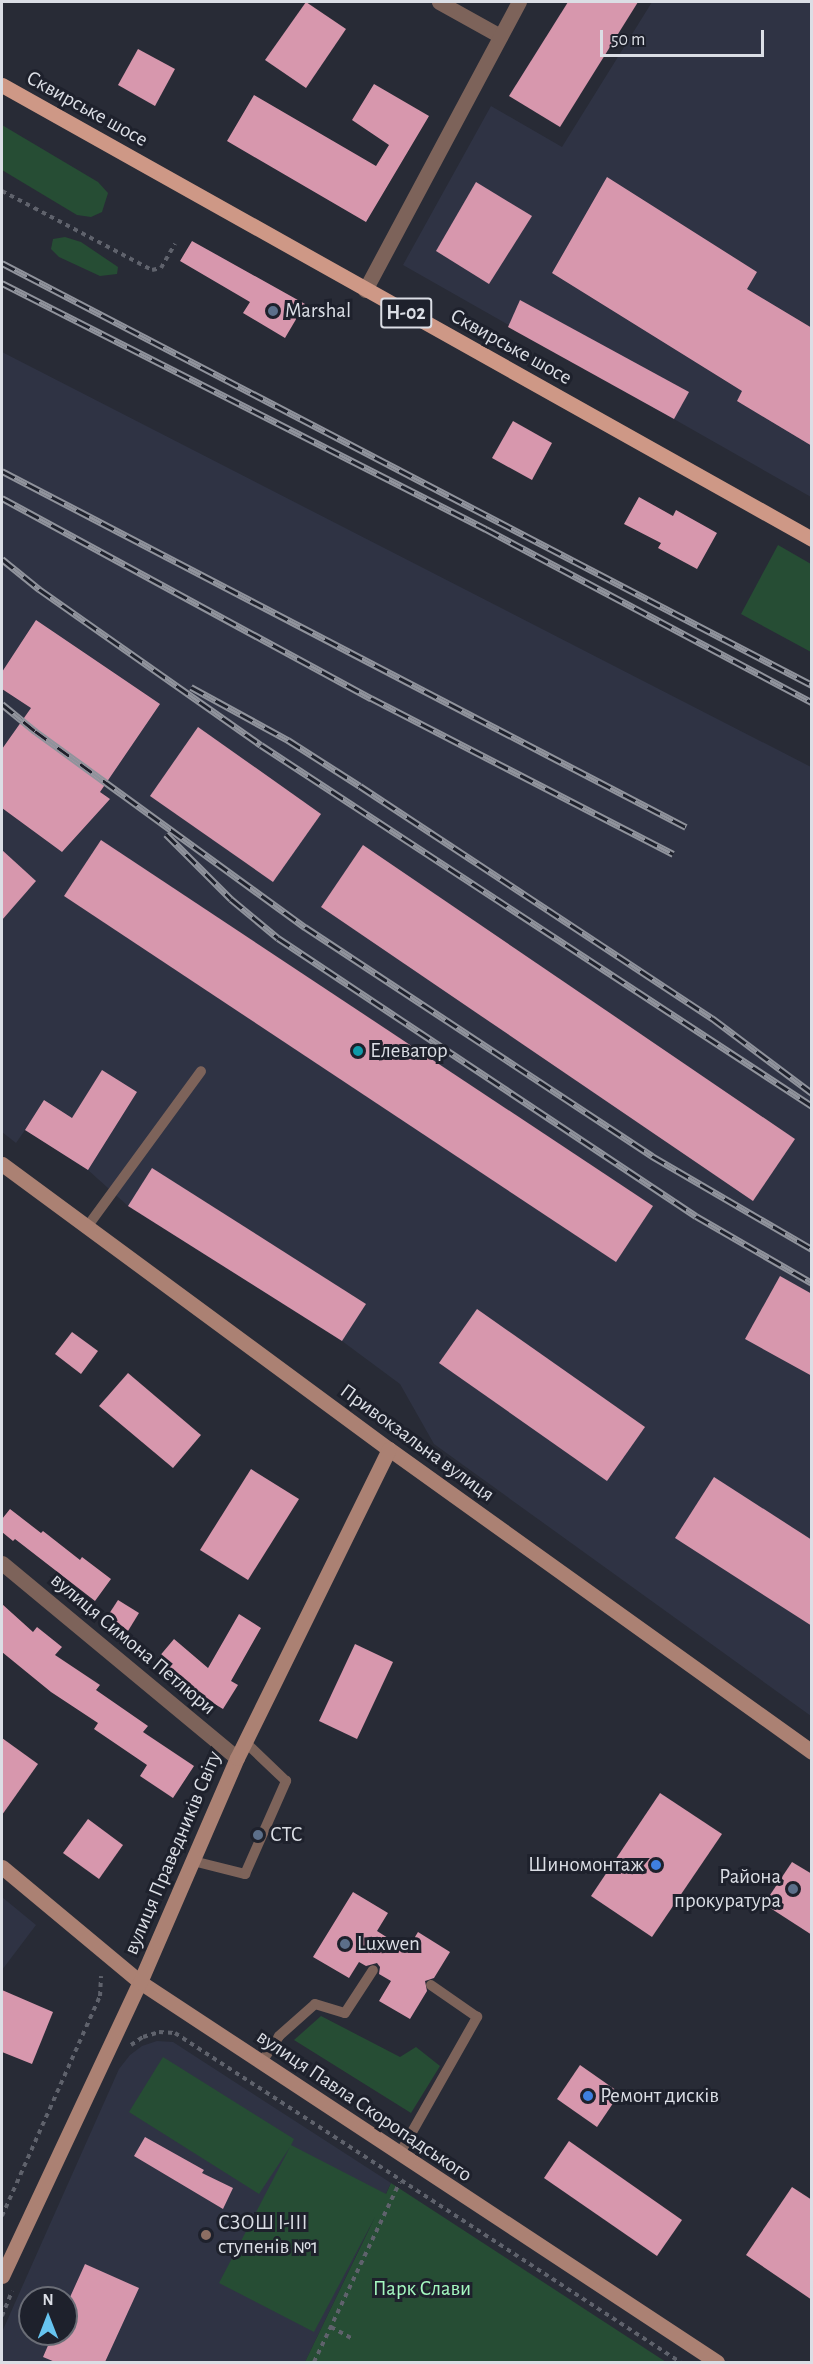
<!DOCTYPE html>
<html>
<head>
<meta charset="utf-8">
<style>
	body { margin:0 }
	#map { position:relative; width:813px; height:2364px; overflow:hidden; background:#282b36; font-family:"Alegreya Sans",sans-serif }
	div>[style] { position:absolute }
	.built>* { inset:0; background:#2f3344 }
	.green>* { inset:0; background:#264d34 }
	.building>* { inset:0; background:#d797ad }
	.path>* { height:4px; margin-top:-2px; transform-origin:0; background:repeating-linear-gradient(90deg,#5f626c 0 4.5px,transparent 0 9px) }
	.lane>* { height:10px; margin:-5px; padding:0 5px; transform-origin:5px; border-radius:5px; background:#7d635a }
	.street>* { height:15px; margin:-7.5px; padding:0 7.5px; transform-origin:7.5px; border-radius:7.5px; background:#7d635a }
	.secondary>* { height:15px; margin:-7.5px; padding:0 7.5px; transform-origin:7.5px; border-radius:7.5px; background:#ab8173 }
	.primary>* { height:15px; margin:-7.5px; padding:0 7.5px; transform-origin:7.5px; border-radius:7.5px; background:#ce9886 }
	.rail>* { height:7px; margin-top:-3.5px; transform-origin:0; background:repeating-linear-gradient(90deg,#1e212c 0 14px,#90939c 0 28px); box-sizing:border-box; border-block:2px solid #90939c }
	.dots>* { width:16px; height:16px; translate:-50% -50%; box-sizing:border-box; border:3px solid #1e212c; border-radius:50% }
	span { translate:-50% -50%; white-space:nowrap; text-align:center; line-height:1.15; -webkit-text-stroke:6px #1e212c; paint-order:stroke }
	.shield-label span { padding:2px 4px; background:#1e212c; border:2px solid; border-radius:4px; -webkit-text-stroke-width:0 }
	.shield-label { font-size:20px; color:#dbdee5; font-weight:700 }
	.street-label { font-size:21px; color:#dbdee5 }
	.poi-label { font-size:21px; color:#dbdee5 }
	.left { translate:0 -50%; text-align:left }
	.right { translate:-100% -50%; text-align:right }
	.park-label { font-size:21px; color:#a5f9c1 }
	.frame { position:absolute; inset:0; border:3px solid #dbdee5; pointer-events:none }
	.north { position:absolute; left:18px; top:2286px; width:60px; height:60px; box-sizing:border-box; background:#1e212c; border:2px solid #6a6d76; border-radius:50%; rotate:0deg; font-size:16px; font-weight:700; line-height:24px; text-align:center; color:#dbdee5 }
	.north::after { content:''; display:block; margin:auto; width:21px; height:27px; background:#67c4f0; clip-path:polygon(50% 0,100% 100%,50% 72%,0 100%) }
	.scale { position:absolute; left:600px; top:30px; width:164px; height:27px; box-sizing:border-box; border:3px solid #dbdee5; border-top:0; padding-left:8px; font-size:18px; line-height:21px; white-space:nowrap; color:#dbdee5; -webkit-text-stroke:4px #1e212c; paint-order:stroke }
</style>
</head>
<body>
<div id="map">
	<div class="built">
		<div style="clip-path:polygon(652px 2px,811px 2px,811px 497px,403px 265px,491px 106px,562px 147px)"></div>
		<div style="clip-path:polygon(2px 352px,811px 767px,811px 1716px,434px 1444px,400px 1384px,342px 1341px,128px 1206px,88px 1170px,25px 1130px,16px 1143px,2px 1132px)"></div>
		<div style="clip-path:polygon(2px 1897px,36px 1925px,2px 1970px)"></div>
		<div style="clip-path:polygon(evenodd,157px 2041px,173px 2042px,391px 2183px,305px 2362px,2px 2362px,2px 2332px,119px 2069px,130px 2055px,142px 2046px,157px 2041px,30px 2298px,66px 2298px,66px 2334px,30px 2334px,30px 2298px)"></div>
	</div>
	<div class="green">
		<div style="clip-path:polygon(2px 125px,98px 182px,108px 193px,102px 212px,91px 217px,77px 215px,2px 170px)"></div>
		<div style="clip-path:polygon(65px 237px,81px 242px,118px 267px,117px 274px,100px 276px,59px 257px,51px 249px,53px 239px)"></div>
		<div style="clip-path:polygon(778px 545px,811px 564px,811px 652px,741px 614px)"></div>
		<div style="clip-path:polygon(321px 2016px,400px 2057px,416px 2047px,440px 2066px,411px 2113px,294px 2040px)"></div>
		<div style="clip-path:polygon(163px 2057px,294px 2139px,291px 2145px,386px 2194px,391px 2183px,666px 2362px,305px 2362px,375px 2217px,314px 2332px,219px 2283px,290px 2147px,259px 2194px,129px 2112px)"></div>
	</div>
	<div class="building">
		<div style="clip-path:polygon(306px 2px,346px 29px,306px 88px,265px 60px)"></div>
		<div style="clip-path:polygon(568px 2px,638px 2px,560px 127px,509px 96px)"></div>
		<div style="clip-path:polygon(138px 49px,175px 69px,155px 106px,118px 85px)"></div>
		<div style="clip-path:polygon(374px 84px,429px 116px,366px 222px,227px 141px,254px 95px,376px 166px,389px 145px,352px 120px)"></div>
		<div style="clip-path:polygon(607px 177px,757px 272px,747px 289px,812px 328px,812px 446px,737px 401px,742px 391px,552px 273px)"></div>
		<div style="clip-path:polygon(476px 182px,532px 216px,489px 284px,436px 251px)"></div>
		<div style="clip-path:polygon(192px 241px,305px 304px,285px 338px,243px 313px,250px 302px,180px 261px)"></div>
		<div style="clip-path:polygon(520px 300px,689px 392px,674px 419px,508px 327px)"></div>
		<div style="clip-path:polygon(513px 421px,552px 443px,532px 480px,492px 458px)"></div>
		<div style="clip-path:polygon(639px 497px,673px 516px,676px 510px,717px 533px,697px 569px,658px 548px,661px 543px,624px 524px)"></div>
		<div style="clip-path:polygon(36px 620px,160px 704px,100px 792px,110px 799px,62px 852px,2px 808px,2px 749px,31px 708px,2px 689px,2px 672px)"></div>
		<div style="clip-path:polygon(198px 727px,321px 814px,273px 882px,150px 796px)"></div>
		<div style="clip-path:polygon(101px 840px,653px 1206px,616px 1262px,64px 896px)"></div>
		<div style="clip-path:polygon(363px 845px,795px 1139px,753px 1201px,321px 907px)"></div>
		<div style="clip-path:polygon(2px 850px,36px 881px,2px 920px)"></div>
		<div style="clip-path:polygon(102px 1070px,137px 1092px,88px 1170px,25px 1130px,44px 1100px,72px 1118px)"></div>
		<div style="clip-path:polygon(152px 1168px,366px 1304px,342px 1341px,128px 1206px)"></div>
		<div style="clip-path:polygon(780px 1276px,812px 1294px,812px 1376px,745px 1339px)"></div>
		<div style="clip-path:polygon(477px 1309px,645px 1427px,607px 1481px,439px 1363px)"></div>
		<div style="clip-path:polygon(72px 1332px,98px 1351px,81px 1374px,55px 1354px)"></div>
		<div style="clip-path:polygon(128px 1373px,201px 1435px,173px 1468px,99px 1406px)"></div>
		<div style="clip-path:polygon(251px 1469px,299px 1499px,248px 1580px,200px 1550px)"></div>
		<div style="clip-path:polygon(714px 1477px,812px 1540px,812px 1626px,675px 1538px)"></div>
		<div style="clip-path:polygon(10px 1509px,41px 1533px,43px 1531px,80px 1560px,82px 1557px,111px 1579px,95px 1601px,15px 1539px,13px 1541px,2px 1532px,2px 1519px)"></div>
		<div style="clip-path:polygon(118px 1600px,139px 1613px,128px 1631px,107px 1617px)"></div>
		<div style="clip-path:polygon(2px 1604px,33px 1632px,37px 1627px,62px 1647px,55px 1655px,100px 1685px,96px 1690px,148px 1726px,143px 1732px,194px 1766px,173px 1798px,140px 1776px,147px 1765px,94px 1729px,98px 1723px,51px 1692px,2px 1652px)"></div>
		<div style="clip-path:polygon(239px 1614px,261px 1628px,231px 1681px,238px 1685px,223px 1709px,191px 1690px,192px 1688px,158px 1658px,174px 1639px,208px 1668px)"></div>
		<div style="clip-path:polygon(355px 1644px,393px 1662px,357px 1739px,319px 1721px)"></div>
		<div style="clip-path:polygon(2px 1738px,38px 1764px,2px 1815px)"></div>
		<div style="clip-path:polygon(660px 1793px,722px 1834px,652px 1937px,591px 1896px)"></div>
		<div style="clip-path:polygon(88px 1819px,123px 1845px,99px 1879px,63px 1853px)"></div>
		<div style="clip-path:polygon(792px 1862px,812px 1874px,812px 1935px,764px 1904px)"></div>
		<div style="clip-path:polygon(353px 1892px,388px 1913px,377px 1931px,407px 1950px,418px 1932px,450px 1952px,434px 1978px,425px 1981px,427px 1991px,410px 2019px,379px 2001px,391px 1981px,379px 1974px,380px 1967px,377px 1963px,366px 1966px,359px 1962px,349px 1978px,313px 1957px)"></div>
		<div style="clip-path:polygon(2px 1990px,53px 2012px,32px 2064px,2px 2052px)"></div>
		<div style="clip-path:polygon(580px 2065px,620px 2093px,597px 2127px,557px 2099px)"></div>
		<div style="clip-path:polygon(145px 2137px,204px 2170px,202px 2173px,233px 2188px,223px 2209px,134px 2156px)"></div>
		<div style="clip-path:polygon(569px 2141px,682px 2220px,657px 2256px,544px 2178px)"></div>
		<div style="clip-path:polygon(792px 2187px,812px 2200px,812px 2300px,746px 2255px)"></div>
		<div style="clip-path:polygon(85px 2264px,139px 2288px,105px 2362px,55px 2362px,43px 2357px,53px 2334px,66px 2334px,66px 2306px)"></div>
	</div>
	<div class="path">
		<div style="left:2px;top:191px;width:170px;rotate:27.8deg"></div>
		<div style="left:152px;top:270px;width:9px;rotate:-13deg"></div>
		<div style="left:161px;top:268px;width:28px;rotate:-60deg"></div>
		<div style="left:131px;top:2045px;width:14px;rotate:-34deg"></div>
		<div style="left:143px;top:2037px;width:17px;rotate:-17deg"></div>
		<div style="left:159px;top:2032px;width:16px;rotate:4deg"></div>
		<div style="left:175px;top:2033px;width:603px;rotate:33.08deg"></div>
		<div style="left:2px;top:2216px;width:241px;rotate:-66deg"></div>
		<div style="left:100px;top:1996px;width:20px;rotate:-87deg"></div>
		<div style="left:2px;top:2316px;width:27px;rotate:-68deg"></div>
		<div style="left:331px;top:2327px;width:25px;rotate:29deg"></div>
		<div style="left:314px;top:2362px;width:199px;rotate:-64.5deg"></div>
	</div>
	<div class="lane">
		<div style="left:87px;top:1227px;width:193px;rotate:-53.8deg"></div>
		<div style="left:193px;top:1861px;width:54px;rotate:14deg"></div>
		<div style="left:245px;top:1874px;width:102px;rotate:-66.2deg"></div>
		<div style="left:286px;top:1781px;width:57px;rotate:-136.4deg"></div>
		<div style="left:261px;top:2063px;width:32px;rotate:-56deg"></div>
		<div style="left:279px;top:2036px;width:48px;rotate:-41.6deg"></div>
		<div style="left:315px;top:2004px;width:31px;rotate:17deg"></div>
		<div style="left:345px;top:2013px;width:51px;rotate:-56.9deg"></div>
		<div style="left:399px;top:2155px;width:159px;rotate:-60.5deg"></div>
		<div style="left:477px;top:2017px;width:56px;rotate:-145.2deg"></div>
	</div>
	<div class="street">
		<div style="left:439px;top:2px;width:70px;rotate:29.1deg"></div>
		<div style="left:365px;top:290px;width:327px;rotate:-61.9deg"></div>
		<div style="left:2px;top:1563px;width:305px;rotate:39.7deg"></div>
	</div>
	<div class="secondary">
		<div style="left:2px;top:1164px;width:481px;rotate:36.4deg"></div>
		<div style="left:389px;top:1449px;width:520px;rotate:35.61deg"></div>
		<div style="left:2px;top:1867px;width:180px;rotate:39.8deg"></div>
		<div style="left:140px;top:1982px;width:691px;rotate:33.37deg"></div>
		<div style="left:2px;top:2276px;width:325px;rotate:-64.9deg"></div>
		<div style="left:140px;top:1982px;width:244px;rotate:-66.6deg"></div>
		<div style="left:237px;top:1758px;width:344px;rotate:-63.8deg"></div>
	</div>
	<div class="primary">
		<div style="left:2px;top:85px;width:929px;rotate:29.27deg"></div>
	</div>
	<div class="rail">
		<div style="left:2px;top:263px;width:913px;rotate:27.52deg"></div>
		<div style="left:2px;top:283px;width:543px;rotate:26.94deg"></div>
		<div style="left:486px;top:529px;width:369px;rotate:28deg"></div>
		<div style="left:2px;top:471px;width:771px;rotate:27.5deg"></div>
		<div style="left:2px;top:498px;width:420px;rotate:28.5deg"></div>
		<div style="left:371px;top:698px;width:340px;rotate:27.3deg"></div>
		<div style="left:2px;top:559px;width:48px;rotate:39deg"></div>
		<div style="left:39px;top:589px;width:271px;rotate:35.1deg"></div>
		<div style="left:261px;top:745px;width:659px;rotate:33.23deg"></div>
		<div style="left:191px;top:687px;width:111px;rotate:28.7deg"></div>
		<div style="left:288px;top:740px;width:85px;rotate:32.6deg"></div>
		<div style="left:360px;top:786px;width:422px;rotate:33.4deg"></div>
		<div style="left:712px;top:1018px;width:125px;rotate:36.9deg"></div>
		<div style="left:2px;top:704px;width:43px;rotate:39.3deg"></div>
		<div style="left:35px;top:731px;width:334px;rotate:36deg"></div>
		<div style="left:305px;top:927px;width:416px;rotate:33.4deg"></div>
		<div style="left:652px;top:1156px;width:185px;rotate:30.2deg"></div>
		<div style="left:166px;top:834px;width:92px;rotate:45deg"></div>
		<div style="left:231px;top:899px;width:61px;rotate:39.7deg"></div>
		<div style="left:278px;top:938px;width:502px;rotate:33.63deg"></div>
		<div style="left:696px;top:1216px;width:134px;rotate:30deg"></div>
	</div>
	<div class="dots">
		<div style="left:273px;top:311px;background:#5c6f8a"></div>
		<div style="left:358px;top:1051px;background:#0f9aa8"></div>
		<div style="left:258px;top:1835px;background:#5c6f8a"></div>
		<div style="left:656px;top:1865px;background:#3f7fe0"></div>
		<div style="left:793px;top:1889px;background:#5c6f8a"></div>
		<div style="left:345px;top:1944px;background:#5c6f8a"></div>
		<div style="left:588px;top:2096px;background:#3f7fe0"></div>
		<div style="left:206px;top:2235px;background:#8d6e63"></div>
	</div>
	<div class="shield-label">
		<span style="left:406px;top:313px">Н-02</span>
	</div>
	<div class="street-label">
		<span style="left:87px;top:109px;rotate:29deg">Сквирське шосе</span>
		<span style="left:511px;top:347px;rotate:29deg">Сквирське шосе</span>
		<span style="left:417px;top:1443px;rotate:36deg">Привокзальна вулиця</span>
		<span style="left:133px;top:1644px;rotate:40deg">вулиця Симона Петлюри</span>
		<span style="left:173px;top:1853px;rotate:-67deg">вулиця Праведників Світу</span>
		<span style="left:364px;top:2106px;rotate:34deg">вулиця Павла Скоропадського</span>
	</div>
	<div class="poi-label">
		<span class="left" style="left:285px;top:311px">Marshal</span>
		<span class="left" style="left:370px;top:1051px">Елеватор</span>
		<span class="left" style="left:270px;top:1835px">СТС</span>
		<span class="right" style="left:644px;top:1865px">Шиномонтаж</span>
		<span class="right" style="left:781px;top:1889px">Района<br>прокуратура</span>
		<span class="left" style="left:357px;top:1944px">Luxwen</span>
		<span class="left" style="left:600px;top:2096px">Ремонт дисків</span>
		<span class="left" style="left:218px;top:2235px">СЗОШ І-ІІІ<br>ступенів №1</span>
	</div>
	<div class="park-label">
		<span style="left:422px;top:2289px">Парк Слави</span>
	</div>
	<div class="frame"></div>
	<div class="north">N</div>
	<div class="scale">50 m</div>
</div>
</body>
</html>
